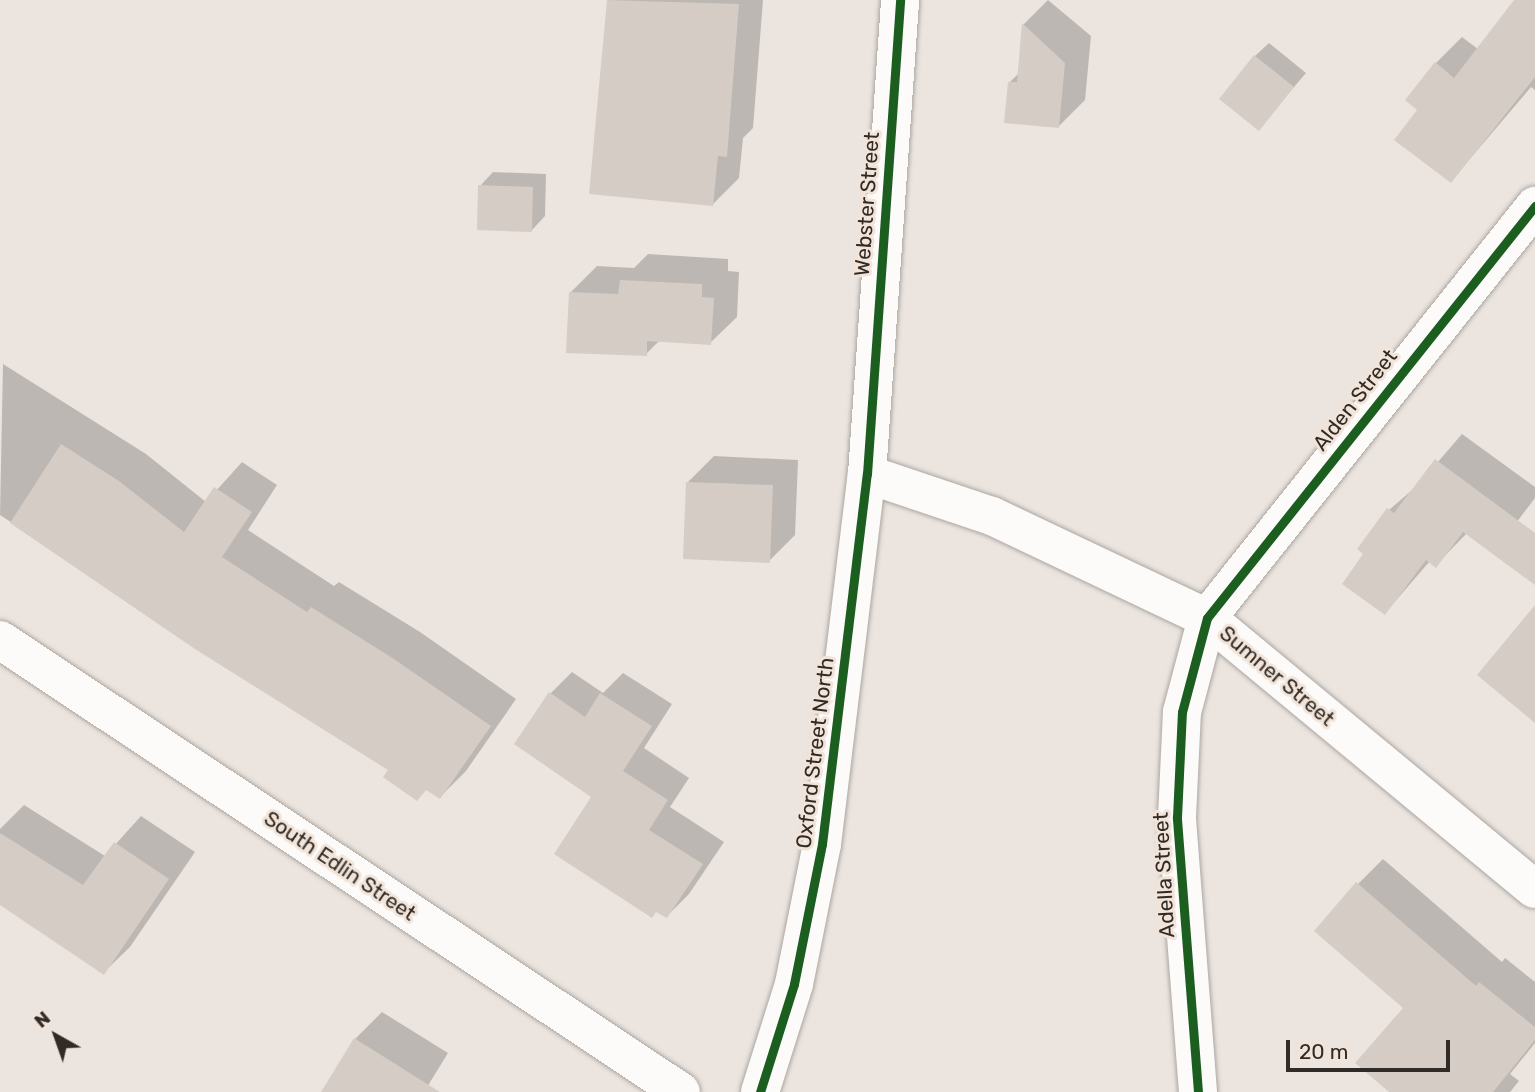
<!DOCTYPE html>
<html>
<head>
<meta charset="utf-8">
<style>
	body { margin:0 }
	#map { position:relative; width:1535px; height:1092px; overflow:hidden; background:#ece5df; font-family:Rubik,sans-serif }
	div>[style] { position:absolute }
	.shadow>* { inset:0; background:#0003 }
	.building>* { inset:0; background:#d4ccc5 }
	.roads { filter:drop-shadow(0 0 2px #aca6a2) drop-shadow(0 0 2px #aca6a2) }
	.street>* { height:38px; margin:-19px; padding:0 19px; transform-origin:19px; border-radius:19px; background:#fcfbfa }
	.secondary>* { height:38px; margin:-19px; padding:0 19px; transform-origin:19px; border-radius:19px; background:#fcfbfa }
	.cycleway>* { height:9px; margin:-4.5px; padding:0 4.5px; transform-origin:4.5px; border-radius:4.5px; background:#1b5e20 }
	span { translate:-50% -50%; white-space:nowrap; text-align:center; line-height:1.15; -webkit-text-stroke:6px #f2e4d9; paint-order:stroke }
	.street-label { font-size:21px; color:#302b27 }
	.north { position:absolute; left:21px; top:1001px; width:70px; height:70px; -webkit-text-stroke:5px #f2e4d9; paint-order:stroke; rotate:320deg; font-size:19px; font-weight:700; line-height:28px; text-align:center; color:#302b27 }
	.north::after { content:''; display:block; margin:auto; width:24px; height:32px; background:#302b27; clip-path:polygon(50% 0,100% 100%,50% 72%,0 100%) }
	.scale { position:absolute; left:1286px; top:1040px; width:164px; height:32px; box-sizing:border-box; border:4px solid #302b27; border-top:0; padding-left:9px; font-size:21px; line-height:24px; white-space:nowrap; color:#302b27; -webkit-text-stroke:5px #f2e4d9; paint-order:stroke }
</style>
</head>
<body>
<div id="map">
	<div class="shadow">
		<div style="clip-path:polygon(609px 0,763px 0,753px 128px,743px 138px,739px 178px,712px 205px,591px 192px)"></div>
		<div style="clip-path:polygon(1048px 0,1091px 36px,1085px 100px,1058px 127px,1010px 82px,1020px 72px,1024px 24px)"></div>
		<div style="clip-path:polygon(1516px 0,1535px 0,1535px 90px,1531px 87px,1451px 181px,1420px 110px,1436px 63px,1462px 37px,1478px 49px)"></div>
		<div style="clip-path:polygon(1269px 43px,1306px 73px,1258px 129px,1255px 56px)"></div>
		<div style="clip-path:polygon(493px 172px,546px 174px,545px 216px,532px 230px,480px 186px)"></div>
		<div style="clip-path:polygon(648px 254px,728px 259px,728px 271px,739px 272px,737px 317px,710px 343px,660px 340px,646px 354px,570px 293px,597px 266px,634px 268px)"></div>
		<div style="clip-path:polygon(3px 364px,146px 454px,206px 502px,242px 462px,277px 485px,248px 530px,334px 586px,339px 582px,420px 632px,516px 699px,466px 771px,440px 797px,427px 789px,417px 799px,390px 769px,0 515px)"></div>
		<div style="clip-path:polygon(1462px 434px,1535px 487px,1535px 498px,1516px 523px,1467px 533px,1436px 565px,1430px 561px,1385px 613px,1366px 553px,1389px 510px,1418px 485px)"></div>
		<div style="clip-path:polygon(714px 456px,798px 460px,795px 535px,769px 561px,688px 482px)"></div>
		<div style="clip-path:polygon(572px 672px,603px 693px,623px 673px,672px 704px,644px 748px,689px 778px,670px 807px,724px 842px,689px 894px,667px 916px,593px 796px,550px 694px)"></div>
		<div style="clip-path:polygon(24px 805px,105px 856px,141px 816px,195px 852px,130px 947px,103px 973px,0 904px,0 829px)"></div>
		<div style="clip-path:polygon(1383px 859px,1502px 962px,1505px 958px,1535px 982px,1535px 1043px,1510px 1074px,1519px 1081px,1510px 1092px,1404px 1092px,1406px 1008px,1358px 884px)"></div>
		<div style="clip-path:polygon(382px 1012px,448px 1053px,424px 1092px,323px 1092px,355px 1039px)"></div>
	</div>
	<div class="building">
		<div style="clip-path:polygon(607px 0,739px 4px,727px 157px,718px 156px,713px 206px,589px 194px)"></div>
		<div style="clip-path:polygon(1514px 0,1535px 0,1535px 77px,1451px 183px,1394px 140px,1417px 110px,1405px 100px,1435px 62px,1454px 78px)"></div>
		<div style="clip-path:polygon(1022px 23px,1065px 63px,1059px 128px,1004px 123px,1008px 82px,1017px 82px)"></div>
		<div style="clip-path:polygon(1254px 55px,1294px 87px,1259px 131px,1219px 99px)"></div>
		<div style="clip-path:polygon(478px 185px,533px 187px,532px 232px,477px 230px)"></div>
		<div style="clip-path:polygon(620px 280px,702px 284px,702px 297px,714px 298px,711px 345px,647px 341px,647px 356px,566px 353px,569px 292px,618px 294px)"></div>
		<div style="clip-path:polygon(61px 444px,119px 481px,184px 532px,214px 487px,252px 512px,222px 557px,307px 612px,311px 607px,394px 659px,491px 726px,440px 799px,426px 790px,417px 801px,383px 777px,388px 770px,195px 649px,10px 523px)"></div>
		<div style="clip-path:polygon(1435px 459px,1535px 533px,1535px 585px,1463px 532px,1436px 568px,1426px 560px,1385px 615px,1342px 584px,1363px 554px,1357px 549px,1387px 508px,1394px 513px)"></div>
		<div style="clip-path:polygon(686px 482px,773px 485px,770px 563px,683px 559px)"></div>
		<div style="clip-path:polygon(1535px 605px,1535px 723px,1477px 675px)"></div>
		<div style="clip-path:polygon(549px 692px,585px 717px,600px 693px,652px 726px,623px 771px,668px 800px,649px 830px,703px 864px,667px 918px,656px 912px,652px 918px,554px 854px,591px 797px,514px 744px)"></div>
		<div style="clip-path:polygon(0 833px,83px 885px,114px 842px,169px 879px,104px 975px,0 905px)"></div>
		<div style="clip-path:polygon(1356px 882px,1476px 986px,1479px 982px,1535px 1027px,1535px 1040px,1493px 1092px,1389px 1092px,1355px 1063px,1403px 1008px,1314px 931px)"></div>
		<div style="clip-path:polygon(354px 1038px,440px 1092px,321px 1092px)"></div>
	</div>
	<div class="roads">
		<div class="street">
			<div style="left:867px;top:474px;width:132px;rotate:18.6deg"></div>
			<div style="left:992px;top:516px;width:238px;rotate:25.4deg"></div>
			<div style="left:1207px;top:618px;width:425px;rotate:39.6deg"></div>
			<div style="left:0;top:640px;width:817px;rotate:33.57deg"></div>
			<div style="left:1198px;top:1092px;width:276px;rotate:-94.4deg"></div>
			<div style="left:1177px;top:817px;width:105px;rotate:-87.3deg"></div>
			<div style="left:1182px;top:712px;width:97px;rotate:-75.1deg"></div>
			<div style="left:1207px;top:618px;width:527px;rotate:-51.48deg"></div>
		</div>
		<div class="secondary">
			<div style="left:760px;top:1092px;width:113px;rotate:-72.5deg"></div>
			<div style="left:794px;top:984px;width:143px;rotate:-78.7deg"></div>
			<div style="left:822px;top:844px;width:373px;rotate:-83.1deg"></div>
			<div style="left:867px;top:474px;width:475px;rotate:-86deg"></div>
		</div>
	</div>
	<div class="cycleway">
		<div style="left:760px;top:1092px;width:113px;rotate:-72.5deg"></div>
		<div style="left:794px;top:984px;width:143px;rotate:-78.7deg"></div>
		<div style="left:822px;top:844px;width:373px;rotate:-83.1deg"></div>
		<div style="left:867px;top:474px;width:475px;rotate:-86deg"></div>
		<div style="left:1198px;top:1092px;width:276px;rotate:-94.4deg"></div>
		<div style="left:1177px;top:817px;width:105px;rotate:-87.3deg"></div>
		<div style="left:1182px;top:712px;width:97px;rotate:-75.1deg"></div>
		<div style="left:1207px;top:618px;width:527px;rotate:-51.48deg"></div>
	</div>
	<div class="street-label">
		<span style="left:867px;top:204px;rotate:-86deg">Webster Street</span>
		<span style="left:1355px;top:400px;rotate:-52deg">Alden Street</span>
		<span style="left:1277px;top:676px;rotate:40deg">Sumner Street</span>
		<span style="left:815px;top:753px;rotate:-83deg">Oxford Street North</span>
		<span style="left:340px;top:866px;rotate:34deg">South Edlin Street</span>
		<span style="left:1164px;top:875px;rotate:-93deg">Adella Street</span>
	</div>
	<div class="north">N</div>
	<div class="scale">20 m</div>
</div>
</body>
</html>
